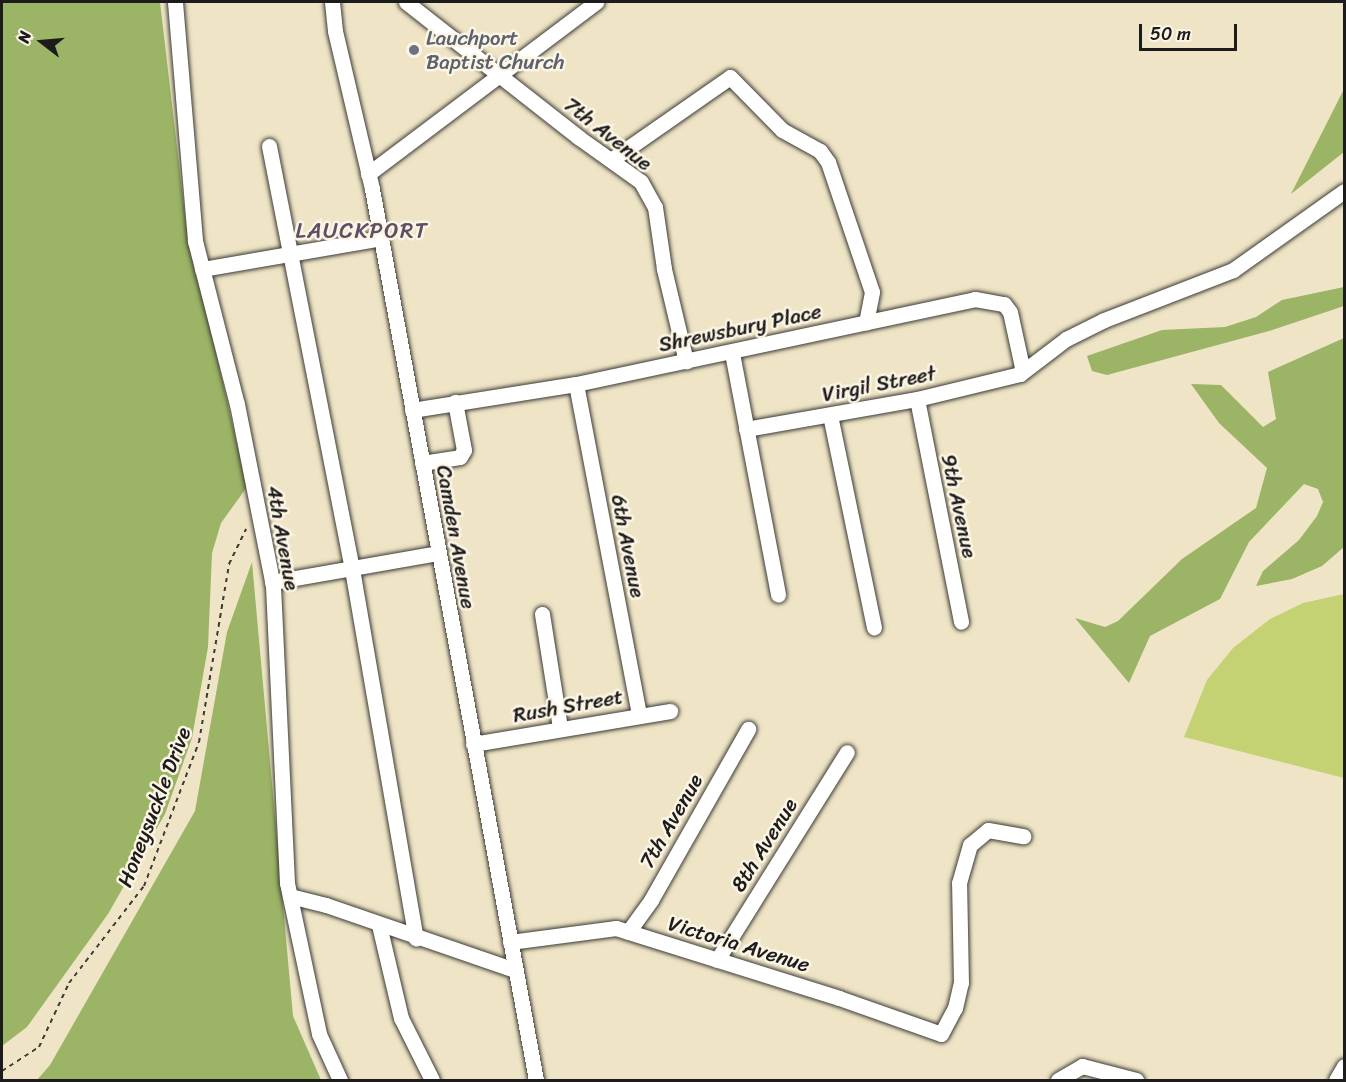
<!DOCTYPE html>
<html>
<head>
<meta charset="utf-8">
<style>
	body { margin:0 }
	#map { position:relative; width:1346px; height:1082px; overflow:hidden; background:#efe5c6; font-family:Sriracha,sans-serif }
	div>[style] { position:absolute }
	.green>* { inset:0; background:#c4d273 }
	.forest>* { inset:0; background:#9bb465 }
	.path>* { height:2px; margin-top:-1px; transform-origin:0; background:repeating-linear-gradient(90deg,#3c3a36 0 4.5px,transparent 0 9px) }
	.roads { filter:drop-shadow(0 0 2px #3c3a36) drop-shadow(0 0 2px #3c3a36) }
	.minor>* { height:15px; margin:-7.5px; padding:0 7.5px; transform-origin:7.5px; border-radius:7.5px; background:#fff }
	.dots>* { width:16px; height:16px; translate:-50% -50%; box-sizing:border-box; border:3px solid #fcf5e5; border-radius:50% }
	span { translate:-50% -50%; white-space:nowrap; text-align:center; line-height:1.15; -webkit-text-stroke:5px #fcf5e5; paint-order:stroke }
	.worship-label { font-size:21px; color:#5b616d }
	.left { translate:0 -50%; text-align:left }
	.street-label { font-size:21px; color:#1c1c1c }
	.neighbourhood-label { font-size:22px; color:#5e5062; letter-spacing:1.5px }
	.frame { position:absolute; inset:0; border:3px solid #1c1c1c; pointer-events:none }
	.north { position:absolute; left:12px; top:12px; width:60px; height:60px; -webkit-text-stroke:4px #fcf5e5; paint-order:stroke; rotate:286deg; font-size:16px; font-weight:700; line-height:24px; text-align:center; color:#1c1c1c }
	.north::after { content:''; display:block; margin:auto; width:21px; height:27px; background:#1c1c1c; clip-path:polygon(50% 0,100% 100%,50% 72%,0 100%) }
	.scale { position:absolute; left:1139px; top:24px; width:98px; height:27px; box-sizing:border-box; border:3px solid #1c1c1c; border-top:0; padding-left:8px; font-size:18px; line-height:21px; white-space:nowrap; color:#1c1c1c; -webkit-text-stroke:4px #fcf5e5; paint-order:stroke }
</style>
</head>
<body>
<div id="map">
	<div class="green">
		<div style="clip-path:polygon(1344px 594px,1344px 778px,1184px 737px,1207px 680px,1233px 648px,1270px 619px,1303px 603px)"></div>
	</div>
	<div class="forest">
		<div style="clip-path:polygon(2px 2px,160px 2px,186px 224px,247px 487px,221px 523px,212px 553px,208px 647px,192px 738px,165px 814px,108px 914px,27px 1027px,2px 1046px)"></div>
		<div style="clip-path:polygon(1344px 89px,1344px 152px,1291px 194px)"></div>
		<div style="clip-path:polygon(1344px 287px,1344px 306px,1269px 331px,1107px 375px,1092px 371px,1087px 356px,1162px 330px,1225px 327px,1256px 317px,1282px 300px)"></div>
		<div style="clip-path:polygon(1344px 338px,1344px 547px,1322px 566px,1292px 579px,1256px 586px,1263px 571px,1299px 540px,1317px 516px,1323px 502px,1318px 489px,1304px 484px,1249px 542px,1220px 599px,1150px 636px,1129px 683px,1075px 618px,1105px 627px,1118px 621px,1182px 559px,1256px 508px,1267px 468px,1219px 423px,1191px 384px,1221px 385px,1263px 427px,1276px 419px,1268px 372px)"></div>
		<div style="clip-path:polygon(252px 562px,293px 1016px,321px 1080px,37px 1080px,50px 1065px,195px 811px,227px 632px)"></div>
	</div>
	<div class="path">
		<div style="left:2px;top:1071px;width:44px;rotate:-33deg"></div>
		<div style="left:39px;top:1047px;width:71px;rotate:-64.9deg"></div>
		<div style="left:69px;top:983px;width:123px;rotate:-52.3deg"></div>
		<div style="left:144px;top:886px;width:154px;rotate:-69.1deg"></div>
		<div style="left:199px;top:742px;width:181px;rotate:-80.4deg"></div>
		<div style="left:229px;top:564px;width:39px;rotate:-64deg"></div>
	</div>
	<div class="roads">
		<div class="minor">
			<div style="left:175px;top:2px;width:240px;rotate:85.2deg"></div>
			<div style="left:195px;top:241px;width:168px;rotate:75.6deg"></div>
			<div style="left:237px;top:404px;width:186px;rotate:78.8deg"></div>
			<div style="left:273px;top:586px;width:297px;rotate:87.3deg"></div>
			<div style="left:287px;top:883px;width:154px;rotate:78deg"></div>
			<div style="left:319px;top:1034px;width:51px;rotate:65.5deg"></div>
			<div style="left:332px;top:2px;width:29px;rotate:84deg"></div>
			<div style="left:335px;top:31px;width:162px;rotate:76.8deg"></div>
			<div style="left:372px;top:189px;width:906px;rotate:79.57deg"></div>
			<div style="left:406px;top:2px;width:219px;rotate:38.1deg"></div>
			<div style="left:578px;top:137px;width:77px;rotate:35.5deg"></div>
			<div style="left:641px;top:182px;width:29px;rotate:61deg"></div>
			<div style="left:655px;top:207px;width:63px;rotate:81.7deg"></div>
			<div style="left:664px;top:269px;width:95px;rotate:76.6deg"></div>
			<div style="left:269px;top:146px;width:431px;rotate:78.9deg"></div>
			<div style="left:352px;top:569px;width:375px;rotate:80.2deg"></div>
			<div style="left:611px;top:160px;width:145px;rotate:-34.9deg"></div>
			<div style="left:730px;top:77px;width:74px;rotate:45.5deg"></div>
			<div style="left:782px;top:130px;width:43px;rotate:28.9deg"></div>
			<div style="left:820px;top:151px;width:14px;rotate:54deg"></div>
			<div style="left:828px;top:162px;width:137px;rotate:71.3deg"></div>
			<div style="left:872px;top:292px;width:31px;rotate:101deg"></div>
			<div style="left:368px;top:174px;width:286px;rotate:-37deg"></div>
			<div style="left:202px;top:269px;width:182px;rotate:-9.8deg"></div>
			<div style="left:732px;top:353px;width:246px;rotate:79.2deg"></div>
			<div style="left:576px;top:384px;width:337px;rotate:79.2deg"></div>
			<div style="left:917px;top:399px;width:227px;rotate:78.8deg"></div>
			<div style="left:412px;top:410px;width:166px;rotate:-9deg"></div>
			<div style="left:576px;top:384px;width:408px;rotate:-12deg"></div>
			<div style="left:975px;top:299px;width:29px;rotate:10deg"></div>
			<div style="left:1004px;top:304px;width:10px;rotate:53deg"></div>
			<div style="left:1010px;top:312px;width:56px;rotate:77.7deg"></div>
			<div style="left:1022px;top:367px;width:7px;rotate:106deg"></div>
			<div style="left:830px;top:415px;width:217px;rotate:78.3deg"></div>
			<div style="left:746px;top:429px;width:174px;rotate:-10deg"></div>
			<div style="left:917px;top:399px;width:106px;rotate:-13.6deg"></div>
			<div style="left:1020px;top:374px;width:58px;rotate:-37.3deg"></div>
			<div style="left:1066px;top:339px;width:42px;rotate:-26.6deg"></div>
			<div style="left:1104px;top:320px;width:138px;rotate:-21.2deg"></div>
			<div style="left:1233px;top:270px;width:136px;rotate:-35.4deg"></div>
			<div style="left:422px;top:463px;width:38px;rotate:-9deg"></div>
			<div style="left:460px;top:457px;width:8px;rotate:-60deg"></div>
			<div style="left:464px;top:450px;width:49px;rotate:-100.6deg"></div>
			<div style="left:272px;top:582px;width:169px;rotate:-9.9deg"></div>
			<div style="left:542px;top:614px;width:115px;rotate:81deg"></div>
			<div style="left:473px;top:744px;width:200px;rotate:-9.5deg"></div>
			<div style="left:290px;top:896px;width:37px;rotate:14deg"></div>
			<div style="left:326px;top:905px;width:200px;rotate:19deg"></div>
			<div style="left:379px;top:925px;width:96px;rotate:76.7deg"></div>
			<div style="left:401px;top:1018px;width:69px;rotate:63.4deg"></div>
			<div style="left:628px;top:932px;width:39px;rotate:-54deg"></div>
			<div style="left:651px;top:900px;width:197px;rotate:-60.4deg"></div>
			<div style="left:510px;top:942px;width:107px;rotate:-7.5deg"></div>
			<div style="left:616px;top:928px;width:234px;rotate:17.4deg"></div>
			<div style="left:839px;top:998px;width:108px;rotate:19.4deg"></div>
			<div style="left:941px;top:1034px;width:30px;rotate:-62deg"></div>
			<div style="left:955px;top:1008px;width:26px;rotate:-77deg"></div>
			<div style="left:961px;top:983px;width:100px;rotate:-91.1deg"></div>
			<div style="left:959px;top:883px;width:40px;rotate:-74deg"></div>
			<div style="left:970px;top:845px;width:23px;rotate:-40deg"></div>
			<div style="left:988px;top:830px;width:36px;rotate:10deg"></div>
			<div style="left:717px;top:960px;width:245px;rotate:-58deg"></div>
			<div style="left:1058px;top:1080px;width:28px;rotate:-30deg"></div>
			<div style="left:1082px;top:1066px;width:56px;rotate:14.5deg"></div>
			<div style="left:1336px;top:1080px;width:16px;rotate:-60deg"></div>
		</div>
	</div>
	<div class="dots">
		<div style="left:414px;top:50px;background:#6b7280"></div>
	</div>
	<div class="worship-label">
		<span class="left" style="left:426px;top:50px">Lauchport<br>Baptist Church</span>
	</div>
	<div class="street-label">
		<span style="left:608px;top:134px;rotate:38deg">7th Avenue</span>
		<span style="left:740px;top:328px;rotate:-12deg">Shrewsbury Place</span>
		<span style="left:879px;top:384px;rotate:-11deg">Virgil Street</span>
		<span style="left:959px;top:506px;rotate:78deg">9th Avenue</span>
		<span style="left:456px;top:537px;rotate:80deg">Camden Avenue</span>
		<span style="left:283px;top:538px;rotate:80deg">4th Avenue</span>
		<span style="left:628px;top:546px;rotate:79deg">6th Avenue</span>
		<span style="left:568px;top:706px;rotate:-10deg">Rush Street</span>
		<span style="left:154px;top:807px;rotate:-69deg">Honeysuckle Drive</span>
		<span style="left:671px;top:821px;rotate:-60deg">7th Avenue</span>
		<span style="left:764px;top:845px;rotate:-58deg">8th Avenue</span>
		<span style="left:739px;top:944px;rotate:17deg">Victoria Avenue</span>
	</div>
	<div class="neighbourhood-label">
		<span style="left:362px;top:231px">LAUCKPORT</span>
	</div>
	<div class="frame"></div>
	<div class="north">N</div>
	<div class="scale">50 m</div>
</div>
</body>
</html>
